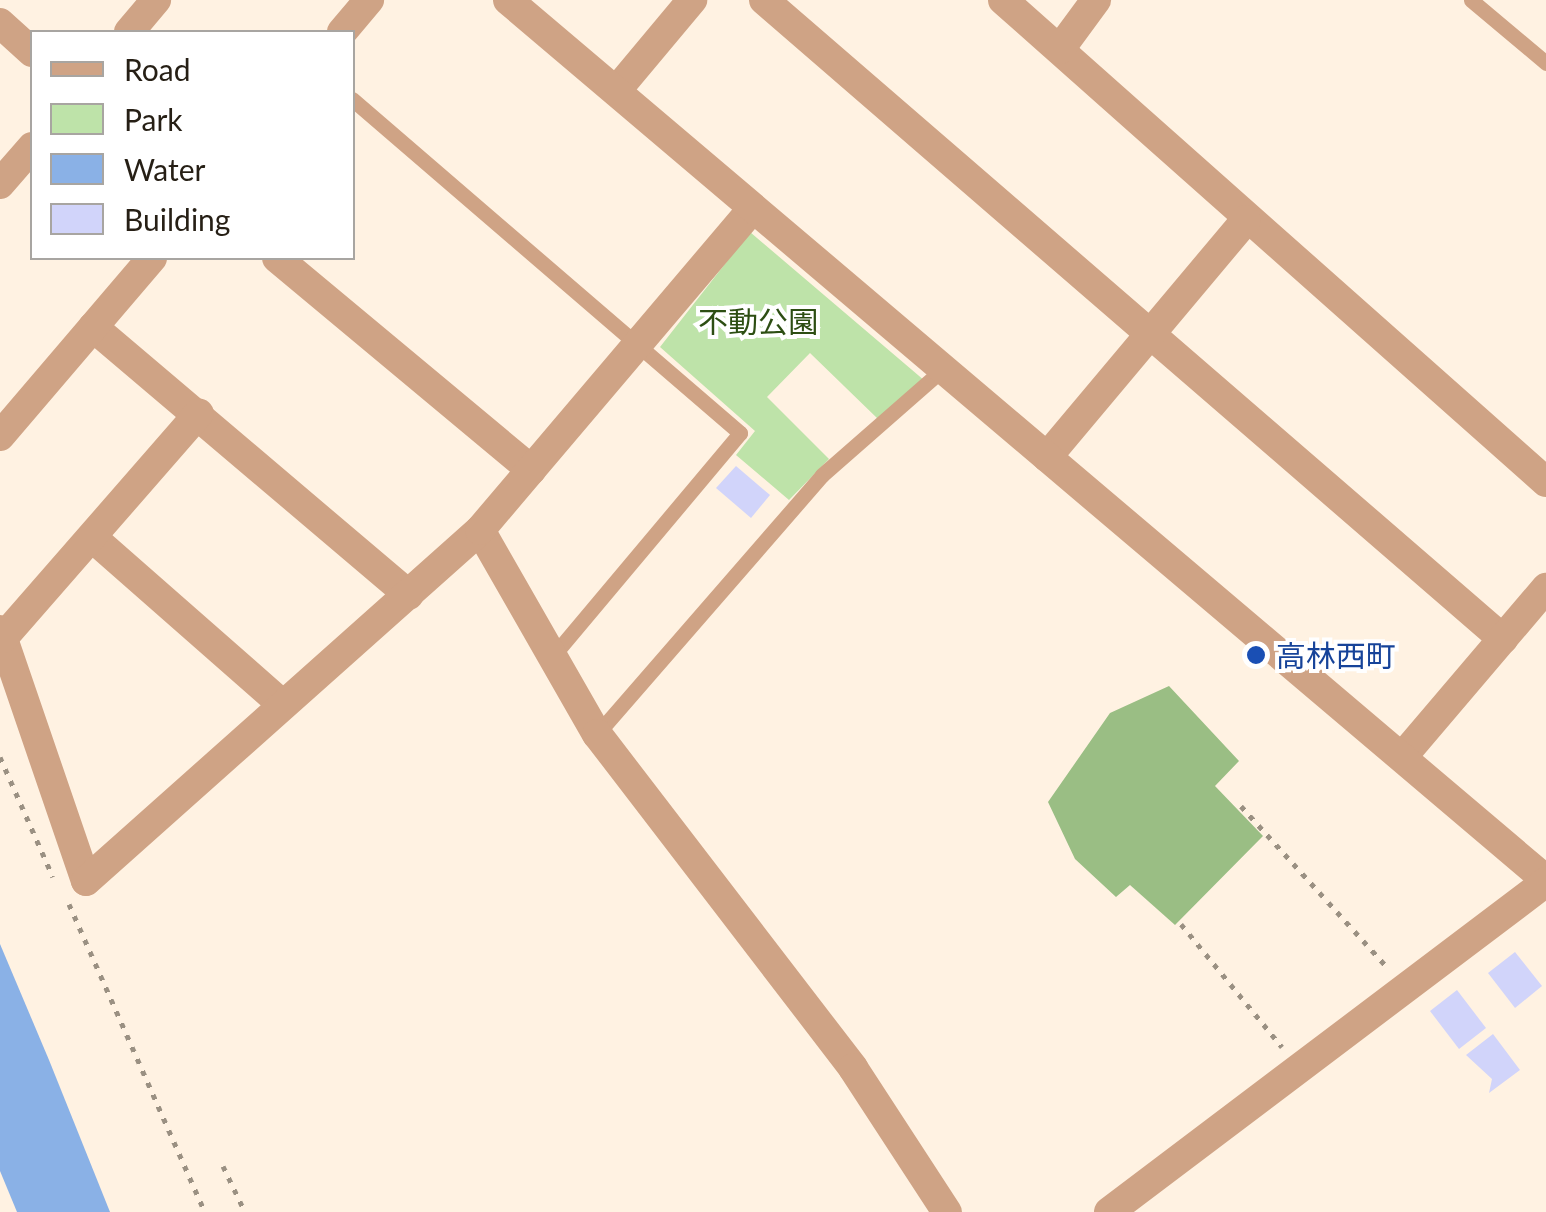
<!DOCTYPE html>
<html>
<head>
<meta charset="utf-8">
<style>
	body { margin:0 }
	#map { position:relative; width:1546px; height:1212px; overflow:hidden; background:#fff2e2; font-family:Lato,"Noto Sans JP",sans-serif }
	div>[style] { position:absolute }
	.green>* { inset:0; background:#bee3a9 }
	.forest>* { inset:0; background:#9abe84 }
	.water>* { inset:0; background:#8ab1e6 }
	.building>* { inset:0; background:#d1d4fa }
	.path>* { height:5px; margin-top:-2.5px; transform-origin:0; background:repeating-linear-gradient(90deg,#9a9082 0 5px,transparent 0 13px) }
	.service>* { height:15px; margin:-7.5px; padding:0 7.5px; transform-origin:7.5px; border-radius:7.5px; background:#cfa385 }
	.minor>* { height:30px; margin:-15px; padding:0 15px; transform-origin:15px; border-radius:15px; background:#cfa385 }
	.tertiary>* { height:30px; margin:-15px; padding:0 15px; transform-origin:15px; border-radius:15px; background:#cfa385 }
	.dots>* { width:28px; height:28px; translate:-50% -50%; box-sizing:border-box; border:5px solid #fff; border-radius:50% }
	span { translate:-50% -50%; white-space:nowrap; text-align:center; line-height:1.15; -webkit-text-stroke:8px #fff; paint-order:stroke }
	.park-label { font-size:30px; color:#2d4e13 }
	.transit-label { font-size:30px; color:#164399 }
	.left { translate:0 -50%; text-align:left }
	.legend { position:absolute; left:30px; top:30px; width:325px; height:230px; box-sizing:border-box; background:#fff; border:2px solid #a8a5a1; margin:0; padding:12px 18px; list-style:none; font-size:30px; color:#261f15 }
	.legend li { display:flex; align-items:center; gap:20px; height:50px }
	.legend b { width:50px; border:2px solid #a8a5a1 }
</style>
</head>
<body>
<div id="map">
	<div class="green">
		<div style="clip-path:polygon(750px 232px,925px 381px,878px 419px,810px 353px,767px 397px,829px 459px,789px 500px,736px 455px,755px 431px,660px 347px)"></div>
	</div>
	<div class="forest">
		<div style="clip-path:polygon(1169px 686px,1239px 761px,1215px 786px,1263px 836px,1175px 925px,1130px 885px,1116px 897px,1075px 859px,1048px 802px,1110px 713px)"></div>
	</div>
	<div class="water">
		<div style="clip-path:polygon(0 944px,49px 1060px,110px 1212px,17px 1212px,0 1171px)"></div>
	</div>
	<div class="building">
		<div style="clip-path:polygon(736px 466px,770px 495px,751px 518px,716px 488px)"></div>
		<div style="clip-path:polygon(1515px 952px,1542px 986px,1515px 1008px,1488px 973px)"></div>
		<div style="clip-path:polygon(1457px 990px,1486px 1028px,1459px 1049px,1430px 1011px)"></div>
		<div style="clip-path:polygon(1493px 1034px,1520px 1070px,1489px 1093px,1492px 1079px,1466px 1055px)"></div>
	</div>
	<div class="path">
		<div style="left:0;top:757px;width:131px;rotate:66.2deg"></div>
		<div style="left:1241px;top:806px;width:219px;rotate:47.8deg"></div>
		<div style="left:69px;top:904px;width:337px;rotate:66.2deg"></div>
		<div style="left:1181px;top:924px;width:159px;rotate:50.6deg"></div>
		<div style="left:223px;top:1166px;width:51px;rotate:64.4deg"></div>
	</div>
	<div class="service">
		<div style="left:1471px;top:0;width:98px;rotate:40deg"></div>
		<div style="left:352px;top:99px;width:512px;rotate:40.72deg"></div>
		<div style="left:740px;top:433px;width:290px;rotate:130deg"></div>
		<div style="left:597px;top:734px;width:343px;rotate:-49deg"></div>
		<div style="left:822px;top:475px;width:161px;rotate:-41.2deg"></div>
	</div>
	<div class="minor">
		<div style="left:764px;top:0;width:977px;rotate:40.85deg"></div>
		<div style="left:1003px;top:0;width:726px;rotate:41.59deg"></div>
		<div style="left:0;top:23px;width:43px;rotate:42.2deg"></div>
		<div style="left:129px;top:32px;width:42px;rotate:-49.8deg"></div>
		<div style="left:342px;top:32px;width:42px;rotate:-49.8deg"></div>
		<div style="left:1060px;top:49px;width:61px;rotate:-53.7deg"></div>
		<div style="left:616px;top:91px;width:119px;rotate:-50.1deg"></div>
		<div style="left:0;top:184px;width:49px;rotate:-49.1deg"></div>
		<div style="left:277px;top:258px;width:331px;rotate:39.8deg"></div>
		<div style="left:93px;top:327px;width:414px;rotate:40.3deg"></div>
		<div style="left:0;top:436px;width:234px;rotate:-49.5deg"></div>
		<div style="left:1047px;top:457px;width:309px;rotate:-50deg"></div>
		<div style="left:480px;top:530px;width:235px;rotate:60.2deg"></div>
		<div style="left:94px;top:539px;width:250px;rotate:41.3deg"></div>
		<div style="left:0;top:630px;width:265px;rotate:71.1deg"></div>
		<div style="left:86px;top:881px;width:528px;rotate:-41.7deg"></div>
		<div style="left:480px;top:530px;width:422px;rotate:-49.7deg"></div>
		<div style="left:3px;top:638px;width:298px;rotate:-48.9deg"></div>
		<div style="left:1403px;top:756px;width:221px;rotate:-49.6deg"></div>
	</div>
	<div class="tertiary">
		<div style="left:508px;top:0;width:1361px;rotate:40.29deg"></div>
		<div style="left:597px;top:734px;width:421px;rotate:52.5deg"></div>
		<div style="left:853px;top:1068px;width:172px;rotate:56.9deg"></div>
		<div style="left:1109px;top:1212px;width:548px;rotate:-37.06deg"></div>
	</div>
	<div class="dots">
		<div style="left:1256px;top:655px;background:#1a4fb4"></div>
	</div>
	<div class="park-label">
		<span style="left:758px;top:321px">不動公園</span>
	</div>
	<div class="transit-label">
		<span class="left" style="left:1276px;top:655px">高林西町</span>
	</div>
	<ul class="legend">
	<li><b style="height:12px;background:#cfa385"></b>Road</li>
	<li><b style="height:28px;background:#bee3a9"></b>Park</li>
	<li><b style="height:28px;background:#8ab1e6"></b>Water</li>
	<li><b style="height:28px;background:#d1d4fa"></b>Building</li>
	</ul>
</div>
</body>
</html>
